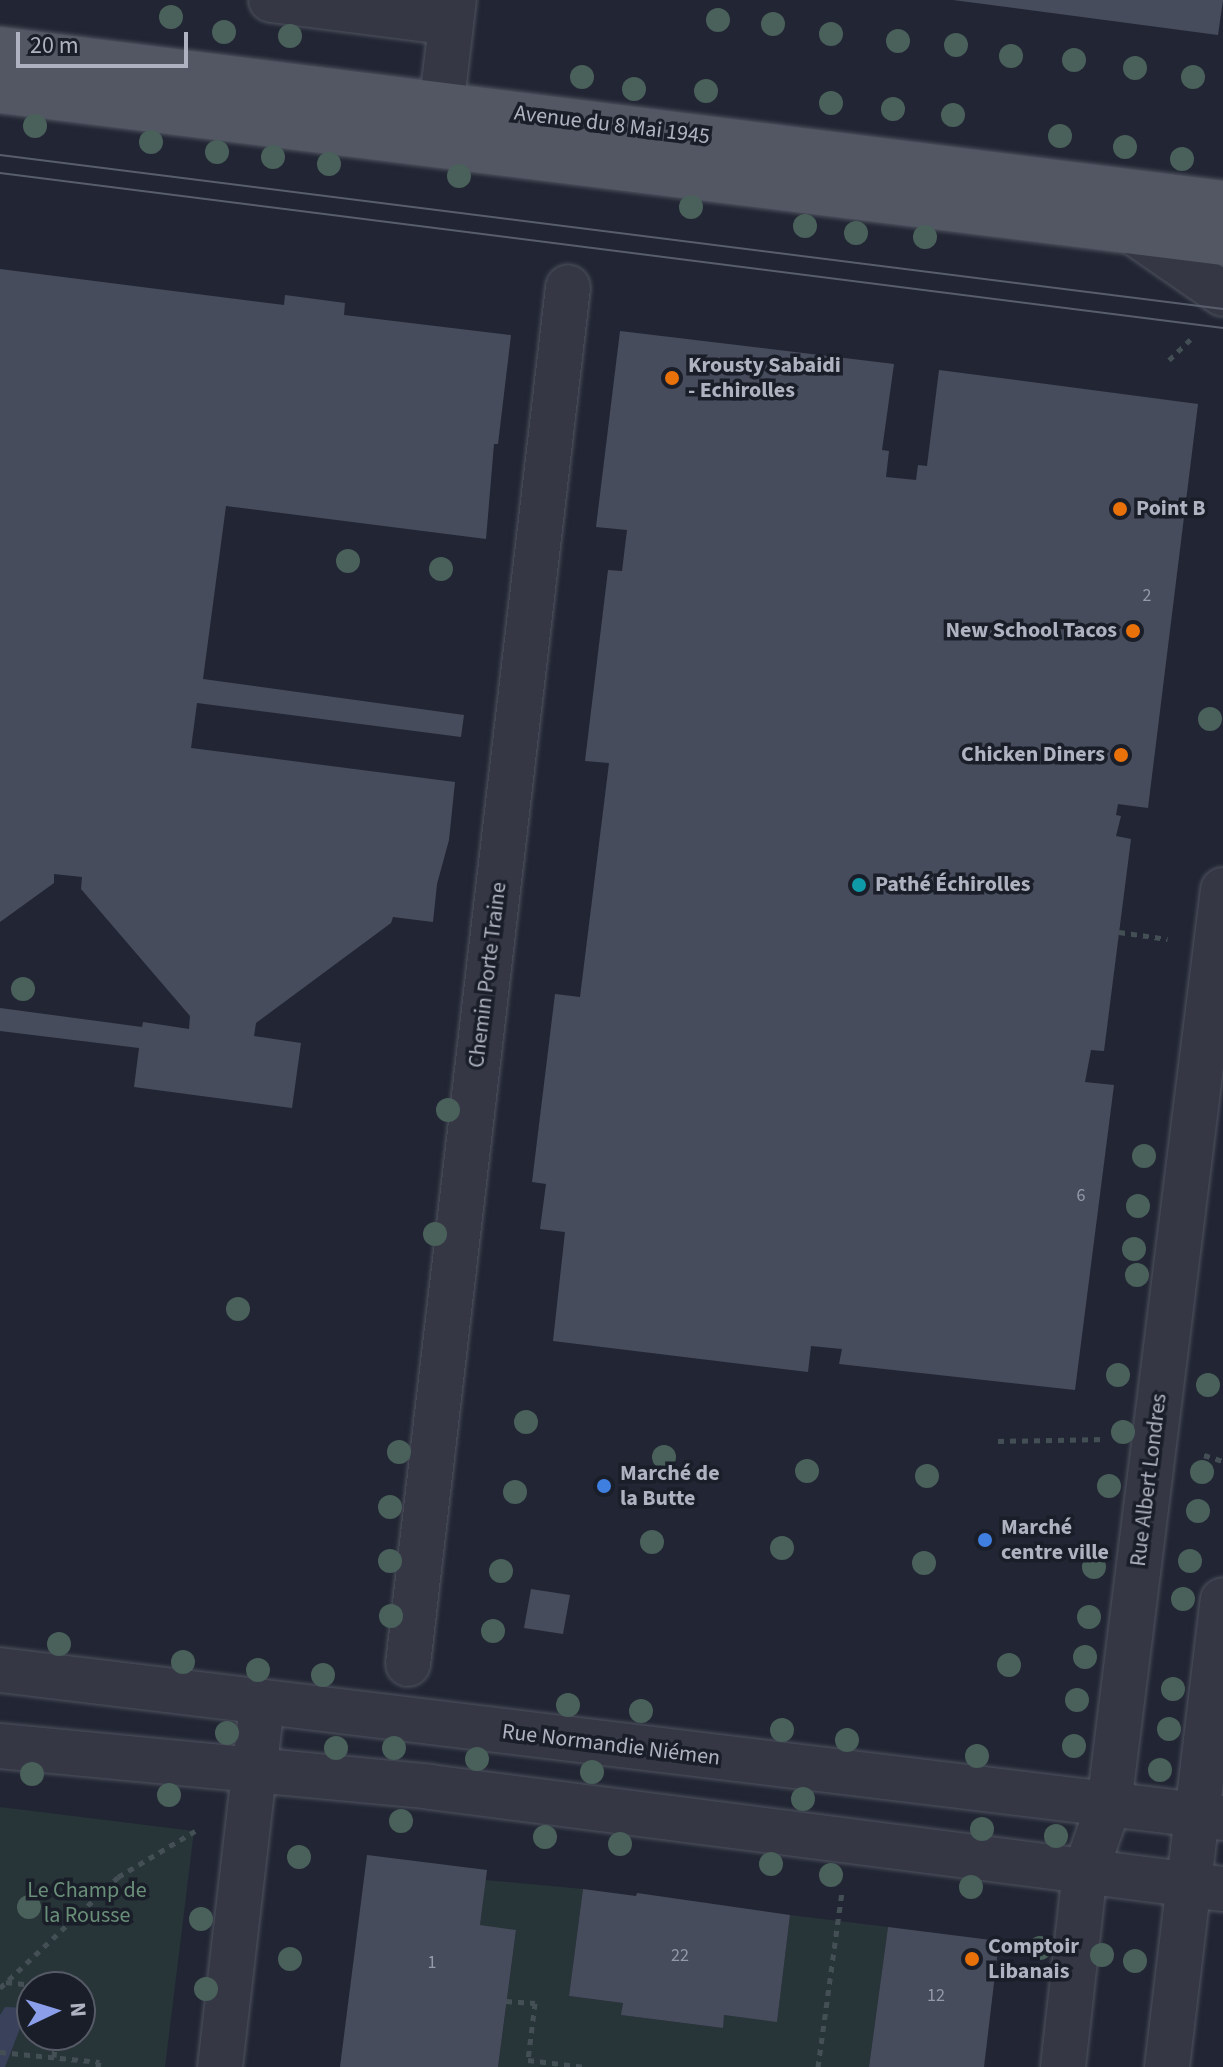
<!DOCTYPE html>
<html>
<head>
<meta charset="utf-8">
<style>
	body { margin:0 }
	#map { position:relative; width:1223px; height:2067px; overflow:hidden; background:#222634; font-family:"Source Sans 3",sans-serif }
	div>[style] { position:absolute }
	.green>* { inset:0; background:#273438 }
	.water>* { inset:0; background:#39415b }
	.building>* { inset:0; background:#474c5c }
	.path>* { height:5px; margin-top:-2.5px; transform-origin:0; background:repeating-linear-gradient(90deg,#434f54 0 6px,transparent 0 12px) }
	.roads { filter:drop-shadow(0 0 2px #4f535f) drop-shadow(0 0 2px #4f535f) }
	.minor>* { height:44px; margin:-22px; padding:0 22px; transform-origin:22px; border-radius:22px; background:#353844 }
	.major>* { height:44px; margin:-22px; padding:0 22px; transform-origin:22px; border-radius:22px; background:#535764 }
	.tram>* { height:2px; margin:-1px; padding:0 1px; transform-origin:1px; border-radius:1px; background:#595e6d }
	.trees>* { width:24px; height:24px; margin:-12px; border-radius:50%; background:#4a605a }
	.dots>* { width:22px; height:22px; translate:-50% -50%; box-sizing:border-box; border:4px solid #1a1e29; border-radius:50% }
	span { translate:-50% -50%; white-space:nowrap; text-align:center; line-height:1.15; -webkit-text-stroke:7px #1a1e29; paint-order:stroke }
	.number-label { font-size:18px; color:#9599a8 }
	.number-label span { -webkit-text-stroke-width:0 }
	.street-label { font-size:22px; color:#afb3c1 }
	.poi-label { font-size:22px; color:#afb3c1; font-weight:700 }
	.left { translate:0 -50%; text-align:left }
	.right { translate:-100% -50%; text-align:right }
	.park-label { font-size:22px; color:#6a8f79 }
	.north { position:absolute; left:16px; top:1971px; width:80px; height:80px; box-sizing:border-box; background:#1a1e29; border:2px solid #565a66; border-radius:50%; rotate:86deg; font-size:22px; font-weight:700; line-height:32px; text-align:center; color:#afb3c1 }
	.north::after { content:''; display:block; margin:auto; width:28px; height:36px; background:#8b9eea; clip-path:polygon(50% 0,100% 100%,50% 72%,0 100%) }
	.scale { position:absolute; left:16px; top:32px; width:172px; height:36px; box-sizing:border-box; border:4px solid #afb3c1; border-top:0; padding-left:10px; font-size:24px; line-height:28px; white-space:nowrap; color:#afb3c1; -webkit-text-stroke:6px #1a1e29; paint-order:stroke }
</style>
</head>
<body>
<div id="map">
	<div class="green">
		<div style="clip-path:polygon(evenodd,0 1807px,194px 1831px,165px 2067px,0 2067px,0 1807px,32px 1987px,80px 1987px,80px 2035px,32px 2035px,32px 1987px)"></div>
		<div style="clip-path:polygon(485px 1880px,583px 1889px,569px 1996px,623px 2003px,622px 2015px,722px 2028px,724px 2015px,777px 2021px,790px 1915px,888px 1927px,869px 2067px,498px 2067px,516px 1931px,480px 1925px)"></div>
	</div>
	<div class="water">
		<div style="clip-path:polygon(5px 2007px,28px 2008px,5px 2067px,0 2067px,0 2015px)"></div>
	</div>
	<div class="building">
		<div style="clip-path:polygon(953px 0,1223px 0,1218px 35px)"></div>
		<div style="clip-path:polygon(0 269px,284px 305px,285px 295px,345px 303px,344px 315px,511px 335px,498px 444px,494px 444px,486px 539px,226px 506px,203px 679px,464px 715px,461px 737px,197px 703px,191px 748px,455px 782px,449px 840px,437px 884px,433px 922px,393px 917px,391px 923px,256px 1023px,254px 1036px,301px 1043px,292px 1108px,134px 1087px,139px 1048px,0 1031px,0 1008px,142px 1027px,143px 1022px,189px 1029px,190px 1016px,81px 889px,82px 877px,54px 874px,54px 883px,0 922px)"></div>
		<div style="clip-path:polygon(620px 331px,894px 364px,882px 450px,889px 451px,886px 477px,916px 480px,918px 465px,927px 466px,939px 370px,1198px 404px,1148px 808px,1118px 804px,1116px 815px,1121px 816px,1116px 836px,1131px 839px,1104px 1051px,1091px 1050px,1085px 1082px,1114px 1085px,1075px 1390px,839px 1364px,842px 1349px,811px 1346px,808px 1372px,553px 1341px,565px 1232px,540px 1229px,546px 1184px,532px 1182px,555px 994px,580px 997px,609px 763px,585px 761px,608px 570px,622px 571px,627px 530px,596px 527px)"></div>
		<div style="clip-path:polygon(531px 1589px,570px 1595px,563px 1634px,524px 1628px)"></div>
		<div style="clip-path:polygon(367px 1855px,487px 1870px,480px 1925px,516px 1930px,498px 2067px,340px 2067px)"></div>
		<div style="clip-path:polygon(583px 1889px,636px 1896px,637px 1893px,790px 1915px,777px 2022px,724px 2015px,723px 2028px,621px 2015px,623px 2003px,569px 1996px)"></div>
		<div style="clip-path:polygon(888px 1927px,999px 1941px,984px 2067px,869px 2067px)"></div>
	</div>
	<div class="path">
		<div style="left:1169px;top:360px;width:35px;rotate:-44deg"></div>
		<div style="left:1119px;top:932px;width:49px;rotate:8.3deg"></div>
		<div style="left:998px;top:1441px;width:107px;rotate:-1.1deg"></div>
		<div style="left:1204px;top:1455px;width:20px;rotate:18deg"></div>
		<div style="left:6px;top:1982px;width:45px;rotate:6.3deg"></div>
		<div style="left:0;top:1988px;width:162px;rotate:-43.2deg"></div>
		<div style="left:118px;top:1877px;width:90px;rotate:-30.9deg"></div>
		<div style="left:506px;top:2001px;width:29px;rotate:4deg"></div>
		<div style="left:535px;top:2003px;width:57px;rotate:97deg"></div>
		<div style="left:528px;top:2060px;width:58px;rotate:6.9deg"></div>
		<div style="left:0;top:2052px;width:100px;rotate:5.8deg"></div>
		<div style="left:99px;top:2062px;width:5px;rotate:101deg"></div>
		<div style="left:54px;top:2057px;width:22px;rotate:-85deg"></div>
		<div style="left:818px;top:2067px;width:178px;rotate:-82.2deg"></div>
	</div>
	<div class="roads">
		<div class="minor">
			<div style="left:271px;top:0;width:181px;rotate:7.3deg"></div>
			<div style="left:437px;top:142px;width:143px;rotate:-83.2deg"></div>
			<div style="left:1133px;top:232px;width:109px;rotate:34.6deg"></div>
			<div style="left:408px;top:1664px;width:1386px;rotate:-83.37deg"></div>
			<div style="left:0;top:1670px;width:1232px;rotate:6.9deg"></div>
			<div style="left:0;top:1746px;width:432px;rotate:5.4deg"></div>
			<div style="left:430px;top:1787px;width:800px;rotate:7.33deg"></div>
			<div style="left:220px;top:2067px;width:367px;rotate:-83.4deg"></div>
			<div style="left:1063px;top:2067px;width:196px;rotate:-83.6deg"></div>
			<div style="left:1085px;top:1872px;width:71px;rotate:-70.3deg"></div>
			<div style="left:1109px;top:1805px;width:922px;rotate:-82.9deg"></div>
			<div style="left:1167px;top:2067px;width:470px;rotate:-83.2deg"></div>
		</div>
		<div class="major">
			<div style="left:0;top:49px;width:1233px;rotate:7.18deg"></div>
			<div style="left:0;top:91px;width:1232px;rotate:7.08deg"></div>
		</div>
	</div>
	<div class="tram">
		<div style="left:0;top:155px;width:1233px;rotate:7.18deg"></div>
		<div style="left:0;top:173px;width:1233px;rotate:7.22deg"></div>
	</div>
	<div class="trees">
		<div style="left:171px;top:17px"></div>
		<div style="left:718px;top:20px"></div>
		<div style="left:773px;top:24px"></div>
		<div style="left:224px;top:32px"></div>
		<div style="left:831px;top:34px"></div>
		<div style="left:290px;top:36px"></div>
		<div style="left:898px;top:41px"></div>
		<div style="left:956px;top:45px"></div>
		<div style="left:1011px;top:56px"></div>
		<div style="left:1074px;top:60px"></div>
		<div style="left:1135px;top:68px"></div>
		<div style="left:582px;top:77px"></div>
		<div style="left:1193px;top:77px"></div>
		<div style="left:634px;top:89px"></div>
		<div style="left:706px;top:91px"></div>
		<div style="left:831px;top:103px"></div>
		<div style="left:893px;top:109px"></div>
		<div style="left:953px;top:115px"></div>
		<div style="left:35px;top:126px"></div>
		<div style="left:1060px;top:136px"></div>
		<div style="left:151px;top:142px"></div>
		<div style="left:1125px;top:147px"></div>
		<div style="left:217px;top:152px"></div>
		<div style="left:273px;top:157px"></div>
		<div style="left:1182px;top:159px"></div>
		<div style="left:329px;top:164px"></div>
		<div style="left:459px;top:176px"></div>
		<div style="left:691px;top:207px"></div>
		<div style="left:805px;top:226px"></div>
		<div style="left:856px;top:233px"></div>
		<div style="left:925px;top:237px"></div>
		<div style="left:348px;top:561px"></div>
		<div style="left:441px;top:569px"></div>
		<div style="left:1210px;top:719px"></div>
		<div style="left:23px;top:989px"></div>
		<div style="left:448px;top:1110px"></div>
		<div style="left:1144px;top:1156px"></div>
		<div style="left:1138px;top:1206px"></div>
		<div style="left:435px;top:1234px"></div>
		<div style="left:1134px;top:1249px"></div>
		<div style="left:1137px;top:1275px"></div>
		<div style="left:238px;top:1309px"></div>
		<div style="left:1118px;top:1375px"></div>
		<div style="left:1208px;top:1385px"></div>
		<div style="left:526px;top:1422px"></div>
		<div style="left:1123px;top:1432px"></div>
		<div style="left:399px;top:1452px"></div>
		<div style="left:664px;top:1457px"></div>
		<div style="left:807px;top:1471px"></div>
		<div style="left:1202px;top:1472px"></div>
		<div style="left:927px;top:1476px"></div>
		<div style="left:1109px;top:1486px"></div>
		<div style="left:515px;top:1492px"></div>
		<div style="left:390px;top:1507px"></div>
		<div style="left:1198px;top:1511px"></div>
		<div style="left:652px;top:1542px"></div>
		<div style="left:782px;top:1548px"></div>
		<div style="left:390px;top:1561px"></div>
		<div style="left:1190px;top:1561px"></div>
		<div style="left:924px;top:1563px"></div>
		<div style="left:1094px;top:1567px"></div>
		<div style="left:501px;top:1571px"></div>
		<div style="left:1183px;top:1599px"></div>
		<div style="left:391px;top:1616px"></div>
		<div style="left:1089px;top:1617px"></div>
		<div style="left:493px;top:1631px"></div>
		<div style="left:59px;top:1644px"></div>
		<div style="left:1085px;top:1657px"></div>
		<div style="left:183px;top:1662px"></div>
		<div style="left:1009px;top:1665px"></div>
		<div style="left:258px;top:1670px"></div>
		<div style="left:323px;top:1675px"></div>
		<div style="left:1173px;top:1689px"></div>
		<div style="left:1077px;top:1700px"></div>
		<div style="left:568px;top:1705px"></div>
		<div style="left:641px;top:1711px"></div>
		<div style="left:1169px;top:1729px"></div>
		<div style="left:782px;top:1730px"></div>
		<div style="left:227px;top:1733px"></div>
		<div style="left:847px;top:1740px"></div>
		<div style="left:1074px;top:1746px"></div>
		<div style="left:336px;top:1748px"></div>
		<div style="left:394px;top:1748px"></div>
		<div style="left:977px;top:1756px"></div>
		<div style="left:477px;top:1759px"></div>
		<div style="left:1160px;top:1770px"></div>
		<div style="left:592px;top:1772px"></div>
		<div style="left:32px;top:1774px"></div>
		<div style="left:169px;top:1795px"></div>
		<div style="left:803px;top:1799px"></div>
		<div style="left:401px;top:1821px"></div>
		<div style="left:982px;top:1829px"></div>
		<div style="left:1056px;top:1836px"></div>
		<div style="left:545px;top:1837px"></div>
		<div style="left:620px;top:1844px"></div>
		<div style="left:299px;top:1857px"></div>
		<div style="left:771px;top:1864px"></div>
		<div style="left:831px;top:1875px"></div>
		<div style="left:971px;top:1887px"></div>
		<div style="left:29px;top:1907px"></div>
		<div style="left:201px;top:1919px"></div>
		<div style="left:1040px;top:1948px"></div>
		<div style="left:1102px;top:1955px"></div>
		<div style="left:290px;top:1959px"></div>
		<div style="left:1135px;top:1961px"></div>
		<div style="left:206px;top:1989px"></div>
	</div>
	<div class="dots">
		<div style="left:672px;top:378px;background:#e8710a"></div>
		<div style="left:1120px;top:509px;background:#e8710a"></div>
		<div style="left:1133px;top:631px;background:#e8710a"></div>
		<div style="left:1121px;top:755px;background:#e8710a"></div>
		<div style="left:859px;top:885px;background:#0f9aa8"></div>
		<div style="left:604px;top:1486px;background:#3f7fe0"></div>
		<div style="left:985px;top:1540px;background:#3f7fe0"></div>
		<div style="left:972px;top:1959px;background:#e8710a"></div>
	</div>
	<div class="number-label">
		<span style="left:1147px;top:596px">2</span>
		<span style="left:1081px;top:1196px">6</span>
		<span style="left:680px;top:1956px">22</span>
		<span style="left:432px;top:1963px">1</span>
		<span style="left:936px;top:1996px">12</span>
	</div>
	<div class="street-label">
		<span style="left:612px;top:125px;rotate:7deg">Avenue du 8 Mai 1945</span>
		<span style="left:488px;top:975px;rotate:-83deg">Chemin Porte Traine</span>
		<span style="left:1149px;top:1480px;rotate:-83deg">Rue Albert Londres</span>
		<span style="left:611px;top:1745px;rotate:7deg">Rue Normandie Niémen</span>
	</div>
	<div class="poi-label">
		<span class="left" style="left:688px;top:378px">Krousty Sabaidi<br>- Echirolles</span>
		<span class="left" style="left:1136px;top:509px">Point B</span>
		<span class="right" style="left:1117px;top:631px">New School Tacos</span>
		<span class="right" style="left:1105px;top:755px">Chicken Diners</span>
		<span class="left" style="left:875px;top:885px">Pathé Échirolles</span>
		<span class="left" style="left:620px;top:1486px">Marché de<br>la Butte</span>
		<span class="left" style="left:1001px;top:1540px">Marché<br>centre ville</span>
		<span class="left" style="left:988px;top:1959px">Comptoir<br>Libanais</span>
	</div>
	<div class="park-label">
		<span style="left:87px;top:1903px">Le Champ de<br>la Rousse</span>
	</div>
	<div class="north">N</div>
	<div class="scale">20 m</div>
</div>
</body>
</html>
